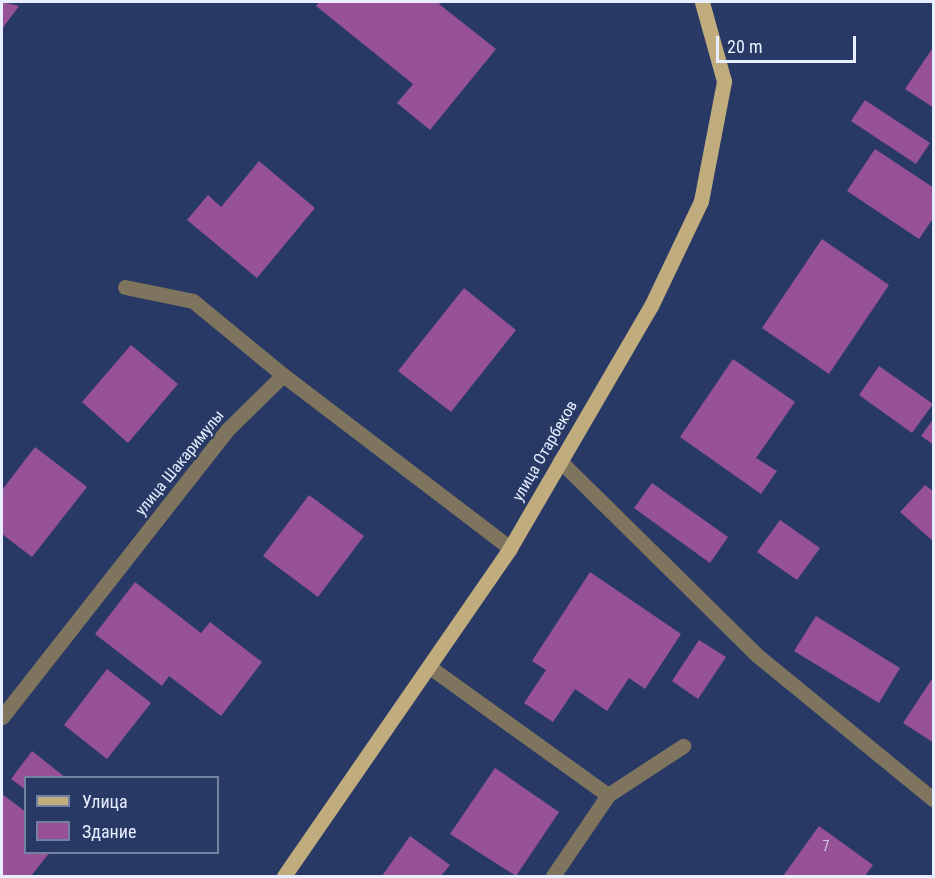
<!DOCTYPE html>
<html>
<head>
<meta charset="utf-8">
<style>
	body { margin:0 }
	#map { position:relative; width:935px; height:878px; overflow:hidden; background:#283965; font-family:"Roboto Condensed",sans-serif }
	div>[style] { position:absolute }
	.building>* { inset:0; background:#965197 }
	.minor>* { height:15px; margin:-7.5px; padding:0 7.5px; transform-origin:7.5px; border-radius:7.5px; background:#7f755e }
	.major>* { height:15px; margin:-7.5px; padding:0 7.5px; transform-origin:7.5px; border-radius:7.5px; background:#c1ac7d }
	span { translate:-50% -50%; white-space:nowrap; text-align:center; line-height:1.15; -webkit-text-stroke:4.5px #283965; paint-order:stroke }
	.number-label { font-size:14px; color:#d3c7e5 }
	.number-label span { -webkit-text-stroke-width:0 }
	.street-label { font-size:16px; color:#e7eeff }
	.frame { position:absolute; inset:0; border:3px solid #e7eeff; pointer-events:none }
	.legend { position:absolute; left:24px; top:776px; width:195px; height:78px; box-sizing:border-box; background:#283965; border:2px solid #7481a3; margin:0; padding:8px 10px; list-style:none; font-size:18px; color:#e7eeff }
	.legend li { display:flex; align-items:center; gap:12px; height:30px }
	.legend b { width:30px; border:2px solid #7481a3 }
	.scale { position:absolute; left:716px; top:36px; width:140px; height:27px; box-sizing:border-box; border:3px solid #e7eeff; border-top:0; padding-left:8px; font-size:18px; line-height:21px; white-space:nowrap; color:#e7eeff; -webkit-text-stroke:4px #283965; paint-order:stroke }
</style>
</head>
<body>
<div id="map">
	<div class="building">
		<div style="clip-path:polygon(2px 2px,19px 6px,2px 29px)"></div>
		<div style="clip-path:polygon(319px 2px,442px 2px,439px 4px,496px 49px,430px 130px,397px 103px,413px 84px,316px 6px)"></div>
		<div style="clip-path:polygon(934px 46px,934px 108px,905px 89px)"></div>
		<div style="clip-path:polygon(865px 100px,930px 143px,916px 164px,851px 121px)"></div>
		<div style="clip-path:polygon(875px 149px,934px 188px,934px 217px,919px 239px,847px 191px)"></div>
		<div style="clip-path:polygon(259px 161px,315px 208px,257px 278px,187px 220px,208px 195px,221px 207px)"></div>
		<div style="clip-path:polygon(822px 239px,889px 285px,829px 374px,762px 328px)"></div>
		<div style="clip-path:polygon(464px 288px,516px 330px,451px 412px,398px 371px)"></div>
		<div style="clip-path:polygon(131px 345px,178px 384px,128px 443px,82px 402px)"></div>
		<div style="clip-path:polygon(733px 359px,795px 402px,756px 458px,777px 471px,761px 494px,680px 437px)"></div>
		<div style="clip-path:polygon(879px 366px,933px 404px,912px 433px,859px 395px)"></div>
		<div style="clip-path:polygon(934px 418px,934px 445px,921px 436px)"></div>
		<div style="clip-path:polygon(35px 447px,87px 487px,32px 557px,2px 534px,2px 490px)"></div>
		<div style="clip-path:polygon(652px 483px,728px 537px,710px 563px,634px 508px)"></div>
		<div style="clip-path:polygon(925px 485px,934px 492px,934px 542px,900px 512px)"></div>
		<div style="clip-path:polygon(309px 495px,364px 536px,318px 597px,263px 556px)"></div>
		<div style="clip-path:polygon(780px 520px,820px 548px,797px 580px,757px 552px)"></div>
		<div style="clip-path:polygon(590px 572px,681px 634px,645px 689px,629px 678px,607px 711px,575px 689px,553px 722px,524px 703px,546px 670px,532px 661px)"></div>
		<div style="clip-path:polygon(135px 582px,201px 633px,210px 622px,262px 662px,221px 716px,169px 676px,162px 686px,95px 634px)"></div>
		<div style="clip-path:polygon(816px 616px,900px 668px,879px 703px,794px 651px)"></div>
		<div style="clip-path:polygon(699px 640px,726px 657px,698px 699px,672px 681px)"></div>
		<div style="clip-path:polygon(107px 669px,151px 703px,107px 759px,64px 725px)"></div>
		<div style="clip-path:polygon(934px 676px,934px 743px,903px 723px)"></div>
		<div style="clip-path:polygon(32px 751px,66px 778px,26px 778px,26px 790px,11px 779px)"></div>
		<div style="clip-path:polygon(495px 768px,559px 812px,516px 876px,450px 834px)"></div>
		<div style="clip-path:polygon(2px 794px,26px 812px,26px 852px,50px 852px,31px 876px,2px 876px)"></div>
		<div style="clip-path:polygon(819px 826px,873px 865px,865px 876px,783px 876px)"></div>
		<div style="clip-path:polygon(410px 836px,450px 865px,441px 876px,382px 876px)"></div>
	</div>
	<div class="minor">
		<div style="left:125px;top:287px;width:69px;rotate:11.6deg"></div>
		<div style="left:193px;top:301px;width:117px;rotate:39.4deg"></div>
		<div style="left:560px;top:461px;width:278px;rotate:44.6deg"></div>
		<div style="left:758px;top:656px;width:227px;rotate:39.3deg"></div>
		<div style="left:431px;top:668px;width:218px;rotate:35.7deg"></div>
		<div style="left:2px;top:717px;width:365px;rotate:-51.9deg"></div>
		<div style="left:227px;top:430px;width:78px;rotate:-44.5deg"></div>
		<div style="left:283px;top:375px;width:285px;rotate:37.3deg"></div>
		<div style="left:553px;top:876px;width:98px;rotate:-55.8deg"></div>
		<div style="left:608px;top:795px;width:90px;rotate:-33.2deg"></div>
	</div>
	<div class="major">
		<div style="left:284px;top:876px;width:398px;rotate:-55.4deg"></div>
		<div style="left:510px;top:548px;width:280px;rotate:-59.8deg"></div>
		<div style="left:651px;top:306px;width:116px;rotate:-64.5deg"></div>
		<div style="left:701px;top:201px;width:122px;rotate:-79.1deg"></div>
		<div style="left:724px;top:81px;width:82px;rotate:-105.6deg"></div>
	</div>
	<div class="number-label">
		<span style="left:826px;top:846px">7</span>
	</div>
	<div class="street-label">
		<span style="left:545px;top:451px;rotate:-60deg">улица Отарбеков</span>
		<span style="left:180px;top:463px;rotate:-51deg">улица Шакаримулы</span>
	</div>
	<div class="frame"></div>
	<ul class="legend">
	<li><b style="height:8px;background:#c1ac7d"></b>Улица</li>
	<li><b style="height:16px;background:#965197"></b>Здание</li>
	</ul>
	<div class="scale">20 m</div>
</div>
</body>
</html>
